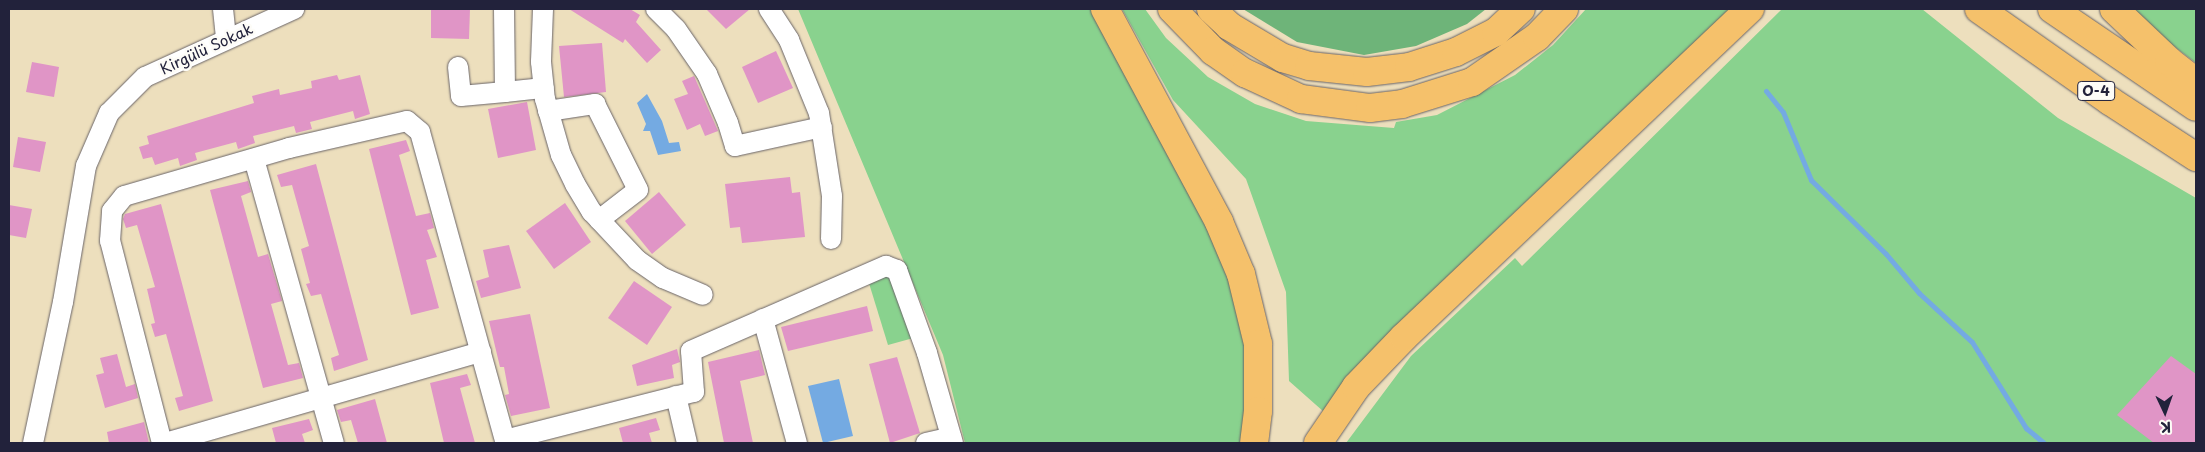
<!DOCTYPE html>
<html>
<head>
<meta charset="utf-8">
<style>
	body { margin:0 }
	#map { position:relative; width:2205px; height:452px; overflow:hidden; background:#eddfbd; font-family:"Playpen Sans",sans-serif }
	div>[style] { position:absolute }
	.green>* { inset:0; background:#89d28e }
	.forest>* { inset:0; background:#6eb479 }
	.water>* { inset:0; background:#74aae2 }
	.stream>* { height:5px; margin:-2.5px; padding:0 2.5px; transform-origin:2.5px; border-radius:2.5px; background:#74aae2 }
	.building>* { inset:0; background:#e095c6 }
	.roads { filter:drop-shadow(0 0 1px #696468) drop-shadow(0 0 1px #696468) }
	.minor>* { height:20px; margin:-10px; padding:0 10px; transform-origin:10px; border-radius:10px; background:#fff }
	.highway>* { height:28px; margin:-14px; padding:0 14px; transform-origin:14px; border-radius:14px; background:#f5c16b }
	span { translate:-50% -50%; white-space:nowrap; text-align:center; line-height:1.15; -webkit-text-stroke:5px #fdfcf7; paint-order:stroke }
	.shield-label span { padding:1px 4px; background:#fdfcf7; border:1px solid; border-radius:4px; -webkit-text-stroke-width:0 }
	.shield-label { font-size:14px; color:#22223b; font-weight:700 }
	.street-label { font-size:15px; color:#22223b }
	.frame { position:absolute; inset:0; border:10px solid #22223b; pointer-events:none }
	.north { position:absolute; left:2140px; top:387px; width:50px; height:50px; -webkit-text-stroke:4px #fdfcf7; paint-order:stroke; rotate:177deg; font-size:14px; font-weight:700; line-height:20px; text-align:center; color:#22223b }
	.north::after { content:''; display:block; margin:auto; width:18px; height:22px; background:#22223b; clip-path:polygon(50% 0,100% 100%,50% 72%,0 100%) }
</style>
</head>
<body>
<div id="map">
	<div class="green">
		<div style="clip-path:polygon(798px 9px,1095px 9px,1226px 258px,1250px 361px,1243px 443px,965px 443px,943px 355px)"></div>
		<div style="clip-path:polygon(1122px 9px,1145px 9px,1166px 38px,1208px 77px,1255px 104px,1306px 121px,1394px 128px,1396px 122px,1437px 115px,1515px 75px,1553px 45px,1586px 9px,1730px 9px,1474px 251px,1388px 337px,1324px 412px,1289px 381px,1286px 292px,1246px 179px,1173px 100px)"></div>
		<div style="clip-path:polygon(1782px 9px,1922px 9px,2058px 118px,2196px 198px,2196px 443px,1346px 443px,1411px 356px,1515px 258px,1522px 266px)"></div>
		<div style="clip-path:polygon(2131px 9px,2196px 9px,2196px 63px,2163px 38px)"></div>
		<div style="clip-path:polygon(895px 273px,917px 337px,888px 345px,868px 280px)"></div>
	</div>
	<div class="forest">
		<div style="clip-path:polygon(1243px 9px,1486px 9px,1467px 24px,1416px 46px,1364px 55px,1297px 42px)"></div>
	</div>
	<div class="water">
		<div style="clip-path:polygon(647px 94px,662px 121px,669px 143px,679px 142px,681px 151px,658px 155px,650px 131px,643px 131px,646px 124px,637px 103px)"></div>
		<div style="clip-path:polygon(839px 379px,853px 436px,823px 443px,808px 386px)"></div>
	</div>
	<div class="stream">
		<div style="left:1766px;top:91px;width:27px;rotate:51deg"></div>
		<div style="left:1783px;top:112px;width:74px;rotate:67.6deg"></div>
		<div style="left:1811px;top:180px;width:105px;rotate:44.6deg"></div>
		<div style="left:1886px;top:254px;width:51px;rotate:49.8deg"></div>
		<div style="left:1919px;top:293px;width:72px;rotate:42.8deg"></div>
		<div style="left:1972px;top:342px;width:102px;rotate:57.9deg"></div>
		<div style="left:2026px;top:428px;width:23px;rotate:40deg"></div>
	</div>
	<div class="building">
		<div style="clip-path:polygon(431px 9px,470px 9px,469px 39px,431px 38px)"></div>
		<div style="clip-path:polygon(569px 9px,630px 9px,640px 15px,636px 22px,661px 50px,647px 63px,625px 39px,623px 43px)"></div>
		<div style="clip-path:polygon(706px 9px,750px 9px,726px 29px)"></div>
		<div style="clip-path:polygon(602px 43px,606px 92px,564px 97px,559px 46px)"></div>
		<div style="clip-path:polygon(776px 51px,793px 88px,758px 103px,742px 67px)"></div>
		<div style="clip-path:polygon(32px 62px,59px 67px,54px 97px,26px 92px)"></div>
		<div style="clip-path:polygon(337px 75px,339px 80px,360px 75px,370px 114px,355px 119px,353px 111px,310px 122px,312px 129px,296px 133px,294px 126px,253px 136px,255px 143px,238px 149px,236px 142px,195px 153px,197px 160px,180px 166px,178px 158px,155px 165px,152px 157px,143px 159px,139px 147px,149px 144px,147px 136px,254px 103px,252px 96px,279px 89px,280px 95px,312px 88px,311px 81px)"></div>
		<div style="clip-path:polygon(694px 76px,718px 131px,705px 136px,700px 124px,687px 130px,674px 99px,688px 94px,682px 81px)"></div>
		<div style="clip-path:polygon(527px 102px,536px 150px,498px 158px,488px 109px)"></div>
		<div style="clip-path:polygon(18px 137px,46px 142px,40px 172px,13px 167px)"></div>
		<div style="clip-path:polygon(406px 140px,410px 151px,399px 155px,416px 216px,430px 213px,434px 228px,427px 230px,437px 257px,426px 260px,439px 308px,411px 315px,369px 149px)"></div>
		<div style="clip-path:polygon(316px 164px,368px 360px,334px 371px,331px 358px,339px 355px,321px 294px,311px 296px,306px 284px,310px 283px,301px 249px,309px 246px,292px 185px,281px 187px,277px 175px)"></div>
		<div style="clip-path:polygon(790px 177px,792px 193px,800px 192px,805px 237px,742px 243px,740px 227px,730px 228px,725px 184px)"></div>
		<div style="clip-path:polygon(248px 181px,251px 192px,241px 196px,258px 257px,268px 254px,282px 301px,271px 304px,288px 365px,299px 363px,303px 378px,263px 388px,210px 190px)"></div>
		<div style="clip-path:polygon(659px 192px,686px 225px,652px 254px,625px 221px)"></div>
		<div style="clip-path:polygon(565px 203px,591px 242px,554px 269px,526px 231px)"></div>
		<div style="clip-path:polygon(161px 204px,213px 401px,179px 411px,175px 398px,183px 396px,166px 334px,155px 337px,151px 324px,155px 323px,147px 289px,155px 287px,137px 225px,126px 228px,123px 219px,125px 214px)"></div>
		<div style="clip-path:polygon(9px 205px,32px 209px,26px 238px,9px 235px)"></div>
		<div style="clip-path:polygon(509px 245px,521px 288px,481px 298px,476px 281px,489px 277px,483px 250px)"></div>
		<div style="clip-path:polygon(634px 281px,672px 307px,647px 345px,608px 318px)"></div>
		<div style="clip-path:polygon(867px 306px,873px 331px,788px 351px,781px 327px)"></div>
		<div style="clip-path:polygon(530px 314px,550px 408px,511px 416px,505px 395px,509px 394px,504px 367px,500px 367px,489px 321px)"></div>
		<div style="clip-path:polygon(677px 349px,680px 362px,672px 365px,674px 378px,637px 386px,632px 365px)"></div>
		<div style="clip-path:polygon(759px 350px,765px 375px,740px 381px,753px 443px,724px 443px,708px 362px)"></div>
		<div style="clip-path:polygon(117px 354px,126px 387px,135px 384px,138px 398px,105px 408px,96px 375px,104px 373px,100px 358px)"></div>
		<div style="clip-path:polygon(2171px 356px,2196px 374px,2196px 443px,2154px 443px,2117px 415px)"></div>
		<div style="clip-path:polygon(897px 357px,920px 433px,890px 443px,869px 364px)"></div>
		<div style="clip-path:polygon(467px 374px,471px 385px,460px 388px,475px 443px,444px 443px,430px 383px)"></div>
		<div style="clip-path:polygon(375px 399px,387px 443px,358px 443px,351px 420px,341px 422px,337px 410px)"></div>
		<div style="clip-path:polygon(656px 418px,660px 430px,649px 433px,652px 443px,623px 443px,619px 428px)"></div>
		<div style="clip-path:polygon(309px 419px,313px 430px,302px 434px,305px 443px,276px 443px,272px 428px)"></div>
		<div style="clip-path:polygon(144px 422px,149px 443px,109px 443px,107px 432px)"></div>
	</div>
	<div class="roads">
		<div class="minor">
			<div style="left:223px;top:9px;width:29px;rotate:84deg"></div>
			<div style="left:504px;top:9px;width:83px;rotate:89.3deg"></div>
			<div style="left:505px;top:92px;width:39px;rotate:-6deg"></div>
			<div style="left:543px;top:9px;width:53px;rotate:92.2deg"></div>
			<div style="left:541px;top:62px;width:37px;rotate:84deg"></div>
			<div style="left:545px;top:99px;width:58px;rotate:74.1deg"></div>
			<div style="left:561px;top:155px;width:32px;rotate:64deg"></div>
			<div style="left:575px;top:184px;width:33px;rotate:59deg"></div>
			<div style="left:592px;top:212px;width:66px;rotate:46.8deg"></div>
			<div style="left:637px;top:260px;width:32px;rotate:35deg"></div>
			<div style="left:663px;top:278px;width:43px;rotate:23deg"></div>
			<div style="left:656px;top:9px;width:28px;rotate:45deg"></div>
			<div style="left:676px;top:29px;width:55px;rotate:55.4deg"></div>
			<div style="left:707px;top:74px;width:53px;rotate:66.8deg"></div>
			<div style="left:728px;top:123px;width:24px;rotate:73deg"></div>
			<div style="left:735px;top:146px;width:89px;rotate:-12.3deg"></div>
			<div style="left:769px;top:9px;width:37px;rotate:57deg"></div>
			<div style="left:789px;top:40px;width:79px;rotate:67.7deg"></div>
			<div style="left:819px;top:113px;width:84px;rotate:81.1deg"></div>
			<div style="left:832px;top:196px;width:43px;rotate:91.3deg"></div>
			<div style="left:458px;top:67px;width:29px;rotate:84deg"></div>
			<div style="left:461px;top:96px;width:44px;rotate:-5.2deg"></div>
			<div style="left:548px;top:111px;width:48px;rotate:-8.5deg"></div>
			<div style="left:595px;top:104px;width:96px;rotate:63.4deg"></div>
			<div style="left:638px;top:190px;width:49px;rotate:142.4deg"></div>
			<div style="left:254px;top:159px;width:295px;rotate:74.3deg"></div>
			<div style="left:763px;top:319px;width:129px;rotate:74.7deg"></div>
			<div style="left:676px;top:396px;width:48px;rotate:76.8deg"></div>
			<div style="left:33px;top:443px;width:144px;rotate:-78deg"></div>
			<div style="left:63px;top:302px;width:138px;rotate:-80.4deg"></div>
			<div style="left:86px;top:166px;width:58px;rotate:-66.5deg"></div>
			<div style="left:109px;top:113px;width:51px;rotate:-45deg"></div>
			<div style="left:145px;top:77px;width:164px;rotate:-24.5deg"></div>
			<div style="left:162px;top:443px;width:209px;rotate:-104.4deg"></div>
			<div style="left:110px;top:241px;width:30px;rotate:-86deg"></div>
			<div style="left:112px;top:211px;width:19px;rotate:-51deg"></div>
			<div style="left:124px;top:196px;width:172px;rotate:-16.2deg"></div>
			<div style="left:289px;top:148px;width:121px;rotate:-12.9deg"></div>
			<div style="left:407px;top:121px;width:17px;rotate:40deg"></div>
			<div style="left:420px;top:132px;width:320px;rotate:74.6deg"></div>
			<div style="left:505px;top:440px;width:195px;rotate:-14.3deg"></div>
			<div style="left:694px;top:392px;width:41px;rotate:-94.2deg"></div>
			<div style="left:691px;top:351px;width:213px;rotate:-23.6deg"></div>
			<div style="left:886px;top:266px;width:12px;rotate:20deg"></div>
			<div style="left:897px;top:270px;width:88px;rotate:70.1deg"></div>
			<div style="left:927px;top:353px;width:94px;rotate:73.9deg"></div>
			<div style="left:165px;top:443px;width:329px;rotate:-16.1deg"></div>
			<div style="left:926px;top:443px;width:26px;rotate:-13deg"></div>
		</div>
		<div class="highway">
			<div style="left:1105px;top:9px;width:242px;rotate:61.8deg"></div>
			<div style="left:1219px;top:222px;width:56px;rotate:67.1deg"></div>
			<div style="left:1241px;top:274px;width:72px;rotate:76.3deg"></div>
			<div style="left:1258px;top:344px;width:67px;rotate:90deg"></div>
			<div style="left:1258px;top:411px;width:32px;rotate:97deg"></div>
			<div style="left:1172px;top:9px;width:59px;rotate:45.7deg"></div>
			<div style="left:1213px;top:51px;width:39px;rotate:35deg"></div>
			<div style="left:1245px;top:73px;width:62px;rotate:24.9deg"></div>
			<div style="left:1301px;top:99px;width:70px;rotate:7.4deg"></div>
			<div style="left:1370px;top:108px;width:32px;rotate:-7deg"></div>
			<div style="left:1402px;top:104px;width:73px;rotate:-17.4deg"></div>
			<div style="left:1472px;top:82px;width:79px;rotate:-34.7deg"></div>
			<div style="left:1537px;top:37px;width:39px;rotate:-46deg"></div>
			<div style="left:1211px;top:9px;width:25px;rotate:43deg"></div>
			<div style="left:1229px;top:26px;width:63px;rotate:30.7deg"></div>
			<div style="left:1283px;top:58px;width:27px;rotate:17deg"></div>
			<div style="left:1309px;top:66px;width:58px;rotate:5.9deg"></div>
			<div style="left:1367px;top:72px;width:42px;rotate:-6.8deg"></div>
			<div style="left:1409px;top:67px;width:49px;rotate:-17.7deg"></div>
			<div style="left:1456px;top:52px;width:45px;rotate:-26.6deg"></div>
			<div style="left:1496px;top:32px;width:34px;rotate:-43deg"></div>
			<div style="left:1979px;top:9px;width:160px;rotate:35.1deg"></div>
			<div style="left:2110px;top:101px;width:103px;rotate:33.1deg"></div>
			<div style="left:2052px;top:9px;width:174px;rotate:34.2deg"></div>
			<div style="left:2114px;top:9px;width:76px;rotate:43.4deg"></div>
			<div style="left:2169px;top:61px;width:34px;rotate:38deg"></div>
			<div style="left:1318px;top:443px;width:68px;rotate:-55.8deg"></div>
			<div style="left:1356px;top:387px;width:69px;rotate:-46.2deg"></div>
			<div style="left:1404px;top:337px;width:477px;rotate:-43.5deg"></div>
		</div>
	</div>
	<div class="shield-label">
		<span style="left:2096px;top:91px">O-4</span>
	</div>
	<div class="street-label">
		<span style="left:206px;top:48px;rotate:-25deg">Kirgülü Sokak</span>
	</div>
	<div class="frame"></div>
	<div class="north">K</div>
</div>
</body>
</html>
